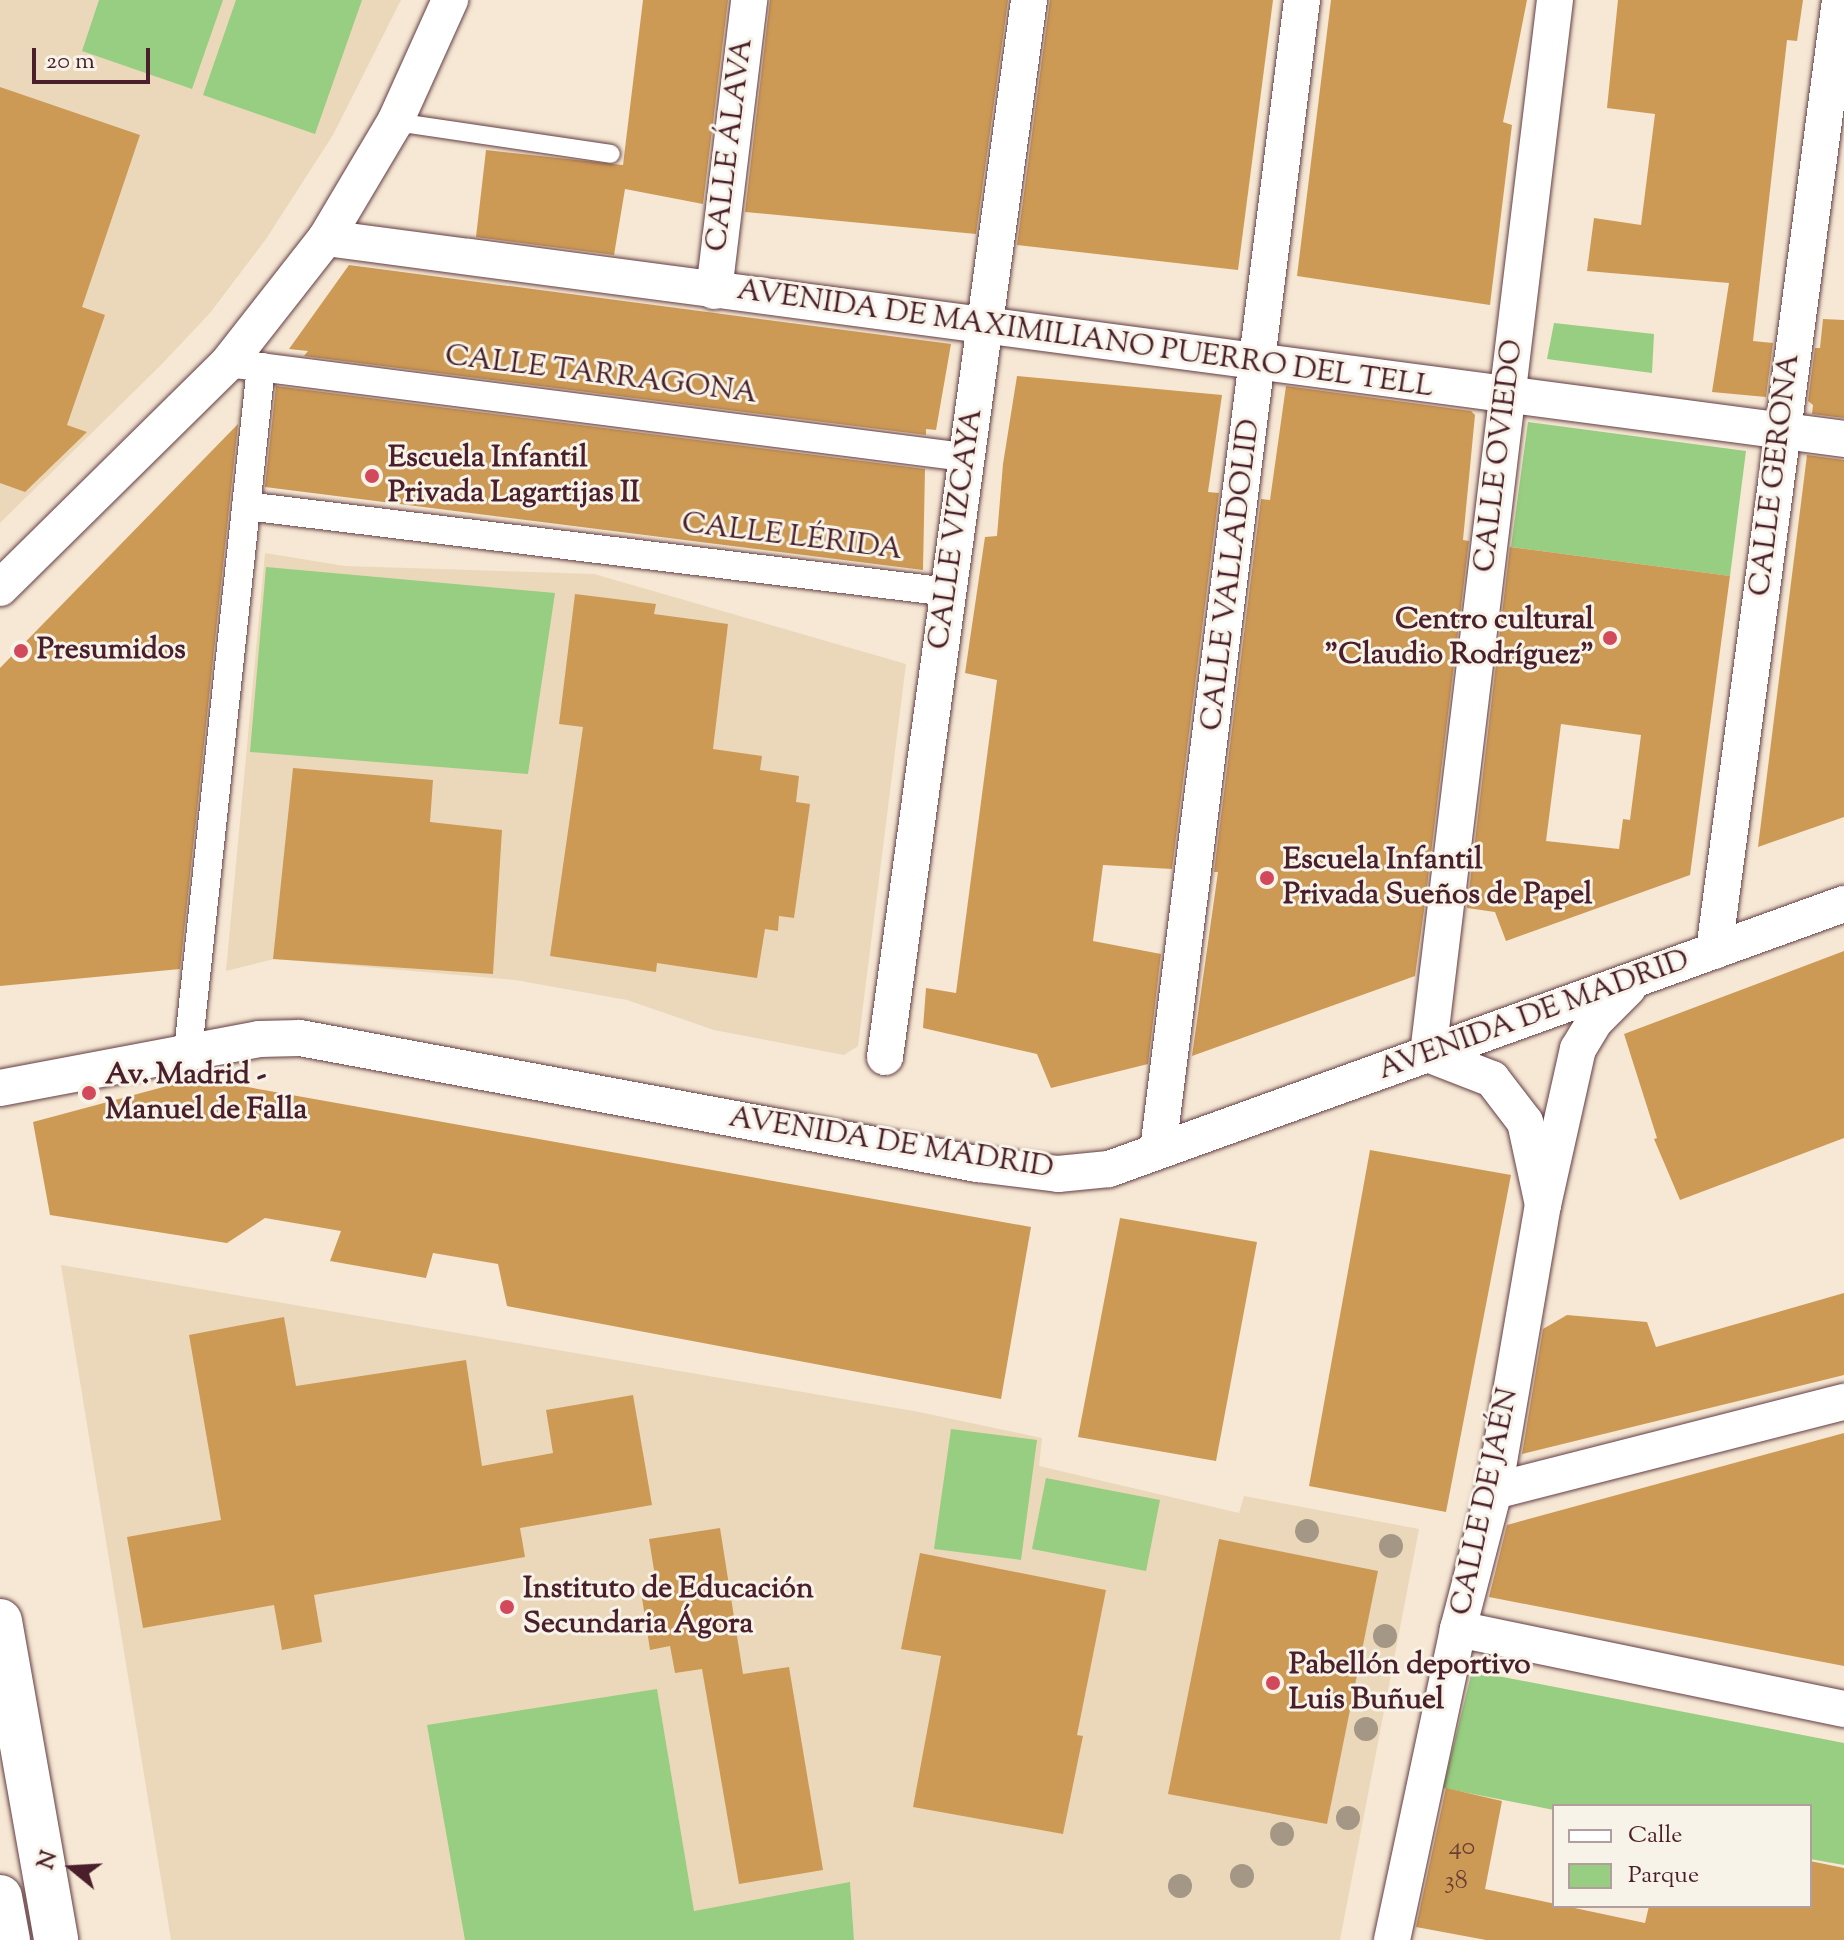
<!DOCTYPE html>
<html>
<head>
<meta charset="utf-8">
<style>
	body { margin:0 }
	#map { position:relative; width:1844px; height:1940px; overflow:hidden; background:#f6e8d4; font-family:"Sorts Mill Goudy",serif }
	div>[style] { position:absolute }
	.built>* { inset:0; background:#ebd8ba }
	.green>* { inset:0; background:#97ce81 }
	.building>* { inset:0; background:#cd9a55 }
	.roads { filter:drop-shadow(0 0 2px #643d44) drop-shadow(0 0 2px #643d44) }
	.service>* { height:18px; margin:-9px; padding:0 9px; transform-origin:9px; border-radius:9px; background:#fff }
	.pedestrian>* { height:28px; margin:-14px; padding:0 14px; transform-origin:14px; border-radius:14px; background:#fff }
	.minor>* { height:36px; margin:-18px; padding:0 18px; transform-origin:18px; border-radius:18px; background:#fff }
	.secondary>* { height:44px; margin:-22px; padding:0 22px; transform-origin:22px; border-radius:22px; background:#fff }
	.trees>* { width:24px; height:24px; margin:-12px; border-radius:50%; background:#a49785 }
	.dots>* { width:22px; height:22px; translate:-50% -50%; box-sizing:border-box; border:4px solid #f7f3e8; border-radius:50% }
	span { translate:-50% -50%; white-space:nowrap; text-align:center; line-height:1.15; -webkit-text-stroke:6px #f7f3e8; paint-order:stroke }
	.number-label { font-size:26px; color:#6b3e36 }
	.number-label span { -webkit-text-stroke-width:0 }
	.street-label { font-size:30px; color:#4a1f2b }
	.poi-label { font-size:30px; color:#4a1f2b; font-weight:700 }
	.left { translate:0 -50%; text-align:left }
	.right { translate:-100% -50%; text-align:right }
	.legend { position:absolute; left:1552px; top:1804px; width:260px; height:104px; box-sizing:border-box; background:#f7f3e8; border:2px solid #b29e9c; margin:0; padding:10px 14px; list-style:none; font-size:24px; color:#4a1f2b }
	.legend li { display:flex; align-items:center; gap:16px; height:40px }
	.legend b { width:40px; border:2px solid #b29e9c }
	.north { position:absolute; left:32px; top:1828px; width:80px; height:80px; -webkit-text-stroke:6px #f7f3e8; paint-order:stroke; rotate:288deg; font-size:22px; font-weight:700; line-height:32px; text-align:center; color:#4a1f2b }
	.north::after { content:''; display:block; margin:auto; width:28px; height:36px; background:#4a1f2b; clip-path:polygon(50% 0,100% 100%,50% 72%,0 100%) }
	.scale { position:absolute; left:32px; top:48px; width:118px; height:36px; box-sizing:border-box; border:4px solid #4a1f2b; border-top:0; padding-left:10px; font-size:24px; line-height:28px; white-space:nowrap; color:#4a1f2b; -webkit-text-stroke:6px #f7f3e8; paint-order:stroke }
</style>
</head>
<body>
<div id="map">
	<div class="built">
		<div style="clip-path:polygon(0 0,401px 0,333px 135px,266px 239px,210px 313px,160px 366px,0 523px)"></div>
		<div style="clip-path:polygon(265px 553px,345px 566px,594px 574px,906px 664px,858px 1046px,844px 1055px,714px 1030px,627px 1000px,515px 980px,274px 959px,226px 971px)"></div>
		<div style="clip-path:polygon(61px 1265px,919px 1412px,1042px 1438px,1039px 1466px,1239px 1513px,1244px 1496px,1419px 1529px,1340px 1940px,854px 1940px,850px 1883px,546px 1940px,171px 1940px)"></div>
	</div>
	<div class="green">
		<div style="clip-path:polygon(99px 0,223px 0,192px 89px,82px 51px)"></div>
		<div style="clip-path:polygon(236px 0,362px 0,315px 134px,203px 95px)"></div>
		<div style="clip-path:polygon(1554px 323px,1654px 334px,1652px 373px,1547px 359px)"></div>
		<div style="clip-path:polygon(1528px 422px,1746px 451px,1730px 576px,1511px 547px)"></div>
		<div style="clip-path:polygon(266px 567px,555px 593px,528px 774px,250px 752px)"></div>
		<div style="clip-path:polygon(951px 1429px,1037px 1440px,1021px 1560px,934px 1549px)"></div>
		<div style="clip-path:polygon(1046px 1478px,1160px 1500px,1146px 1571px,1032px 1549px)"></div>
		<div style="clip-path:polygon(1472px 1671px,1844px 1743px,1844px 1865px,1810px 1859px,1810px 1806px,1554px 1806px,1554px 1810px,1443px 1788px)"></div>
		<div style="clip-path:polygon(657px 1689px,694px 1911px,850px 1882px,854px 1940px,465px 1940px,427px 1725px)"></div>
	</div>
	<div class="building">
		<div style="clip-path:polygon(643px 0,728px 0,703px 204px,625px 189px,614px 255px,476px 237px,486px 150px,623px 165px)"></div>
		<div style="clip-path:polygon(770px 0,1008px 0,976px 234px,745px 212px)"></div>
		<div style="clip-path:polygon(1050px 0,1273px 0,1238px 270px,1017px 245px)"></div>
		<div style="clip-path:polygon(1331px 0,1527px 0,1503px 122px,1512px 125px,1490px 305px,1297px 276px)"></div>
		<div style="clip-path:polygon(1618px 0,1803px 0,1797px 41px,1787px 40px,1753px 341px,1773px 343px,1766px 397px,1712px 392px,1729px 283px,1587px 271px,1594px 218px,1641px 225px,1655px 114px,1607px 108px)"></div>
		<div style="clip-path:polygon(0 87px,140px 135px,82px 307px,105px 315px,67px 425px,87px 432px,25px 492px,0 483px)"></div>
		<div style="clip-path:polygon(349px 265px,951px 344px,936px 430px,926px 429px,926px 435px,304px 356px,308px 351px,289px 349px)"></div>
		<div style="clip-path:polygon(1823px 319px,1844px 320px,1844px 418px,1812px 414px,1813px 405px,1808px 401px,1815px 348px,1820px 348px)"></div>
		<div style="clip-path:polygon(1017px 376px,1222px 395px,1208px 492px,1219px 493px,1172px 869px,1103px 865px,1093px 941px,1161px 954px,1148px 1064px,1051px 1088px,1037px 1054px,923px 1028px,926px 988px,956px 993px,997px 680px,965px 673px,985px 537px,997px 536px,1003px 464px)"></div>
		<div style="clip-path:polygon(276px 386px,925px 469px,923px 570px,265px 487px)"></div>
		<div style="clip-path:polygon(1286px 386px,1471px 411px,1475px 415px,1463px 540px,1469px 541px,1425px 903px,1415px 976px,1192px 1056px,1218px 872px,1214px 872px,1261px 499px,1270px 500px)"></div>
		<div style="clip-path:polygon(238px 424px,180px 969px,0 986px,0 668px)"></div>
		<div style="clip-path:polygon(1807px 455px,1844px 460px,1844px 817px,1758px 847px)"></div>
		<div style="clip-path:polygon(evenodd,1510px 547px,1730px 576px,1690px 875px,1506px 941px,1495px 912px,1467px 908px,1510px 547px,1561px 724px,1641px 735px,1630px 820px,1623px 819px,1619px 849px,1546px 841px,1561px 724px)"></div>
		<div style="clip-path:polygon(575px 594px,656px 604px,654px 614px,728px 624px,713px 749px,762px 756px,760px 770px,799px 776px,796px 802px,810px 804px,794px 918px,779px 916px,778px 931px,765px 929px,757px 978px,657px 963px,656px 972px,550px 956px,583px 727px,559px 724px)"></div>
		<div style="clip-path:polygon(293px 768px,433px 780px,430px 822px,502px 830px,493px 974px,273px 959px)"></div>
		<div style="clip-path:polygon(1844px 951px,1844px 1138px,1680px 1200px,1654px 1139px,1657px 1138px,1624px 1034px)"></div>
		<div style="clip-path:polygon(197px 1078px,1031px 1227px,1001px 1399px,507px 1306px,498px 1264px,433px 1253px,426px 1278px,330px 1261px,341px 1231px,265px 1218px,227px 1243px,50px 1215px,33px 1122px)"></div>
		<div style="clip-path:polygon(1370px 1150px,1511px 1175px,1446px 1512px,1309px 1486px)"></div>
		<div style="clip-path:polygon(1120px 1218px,1257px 1242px,1216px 1461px,1078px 1437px)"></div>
		<div style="clip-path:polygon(1844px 1293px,1844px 1375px,1522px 1454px,1543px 1329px,1567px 1315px,1647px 1322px,1656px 1347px)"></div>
		<div style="clip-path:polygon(284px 1317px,296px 1386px,466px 1360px,482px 1466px,553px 1453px,546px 1410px,633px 1395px,652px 1505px,520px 1528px,525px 1557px,314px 1595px,322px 1642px,282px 1650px,274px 1605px,143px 1628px,127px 1537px,221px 1520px,189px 1335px)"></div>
		<div style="clip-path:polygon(1844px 1433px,1844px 1666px,1489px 1597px,1507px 1525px)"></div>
		<div style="clip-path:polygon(720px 1528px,743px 1674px,789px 1667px,823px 1870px,739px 1884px,702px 1669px,675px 1673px,670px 1646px,650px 1650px,642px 1598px,658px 1595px,649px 1539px)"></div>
		<div style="clip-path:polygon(1219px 1539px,1378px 1571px,1327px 1824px,1168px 1794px)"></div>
		<div style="clip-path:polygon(920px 1553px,1106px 1590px,1077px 1735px,1083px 1736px,1063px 1834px,913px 1807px,941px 1656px,901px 1649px)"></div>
		<div style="clip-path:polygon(1446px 1788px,1502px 1801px,1485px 1889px,1645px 1923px,1649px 1906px,1810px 1906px,1810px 1861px,1844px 1868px,1844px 1940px,1486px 1940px,1416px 1927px)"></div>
	</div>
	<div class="roads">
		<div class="service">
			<div style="left:395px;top:122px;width:218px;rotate:8.4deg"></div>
		</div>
		<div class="pedestrian">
			<div style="left:228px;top:363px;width:743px;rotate:7.27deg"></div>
			<div style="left:246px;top:506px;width:707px;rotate:6.98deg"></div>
			<div style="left:188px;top:1051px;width:688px;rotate:-83.91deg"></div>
		</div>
		<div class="minor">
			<div style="left:326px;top:238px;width:1531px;rotate:7.54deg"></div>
			<div style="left:714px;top:291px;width:293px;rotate:-83.1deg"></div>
			<div style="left:0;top:588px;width:320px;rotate:-44.6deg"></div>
			<div style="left:228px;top:363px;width:159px;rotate:-51.9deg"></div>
			<div style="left:326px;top:238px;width:135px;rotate:-59.3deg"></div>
			<div style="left:395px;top:122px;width:134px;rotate:-65.7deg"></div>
			<div style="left:1714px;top:951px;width:959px;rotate:-82.45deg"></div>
			<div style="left:885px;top:1057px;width:1067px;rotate:-82.24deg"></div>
			<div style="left:0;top:1088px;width:264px;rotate:-10.7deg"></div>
			<div style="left:259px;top:1039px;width:41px;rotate:-1.4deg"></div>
			<div style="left:300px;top:1038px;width:689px;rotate:10.54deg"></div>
			<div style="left:977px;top:1164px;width:82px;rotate:7deg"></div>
			<div style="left:1058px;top:1174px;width:51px;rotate:-5.6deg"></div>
			<div style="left:1109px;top:1169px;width:781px;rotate:-19.83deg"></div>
			<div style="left:1158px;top:1150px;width:1159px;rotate:-82.86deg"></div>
			<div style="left:1543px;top:1205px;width:85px;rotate:-102.2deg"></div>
			<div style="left:1525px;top:1122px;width:54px;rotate:-127.5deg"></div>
			<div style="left:1492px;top:1079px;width:69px;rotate:-158.7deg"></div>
			<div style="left:1428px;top:1054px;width:1062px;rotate:-83.13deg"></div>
			<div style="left:1494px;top:1491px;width:361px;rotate:-14.3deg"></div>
			<div style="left:1458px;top:1629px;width:394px;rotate:11.7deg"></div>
			<div style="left:1392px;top:1940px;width:318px;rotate:-78deg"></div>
			<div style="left:1458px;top:1629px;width:143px;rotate:-75.4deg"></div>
			<div style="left:1494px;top:1491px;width:290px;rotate:-80.3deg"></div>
			<div style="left:1543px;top:1205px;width:160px;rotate:-77.4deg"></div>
			<div style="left:1578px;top:1049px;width:31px;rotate:-59deg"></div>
			<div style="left:1594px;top:1022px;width:48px;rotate:-45deg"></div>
		</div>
		<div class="secondary">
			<div style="left:0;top:1621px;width:324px;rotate:80deg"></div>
			<div style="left:0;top:1897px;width:44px;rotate:79.5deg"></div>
		</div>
	</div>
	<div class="trees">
		<div style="left:1307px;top:1531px"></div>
		<div style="left:1391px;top:1546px"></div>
		<div style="left:1385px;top:1636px"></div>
		<div style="left:1366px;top:1729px"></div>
		<div style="left:1348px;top:1818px"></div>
		<div style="left:1282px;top:1834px"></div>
		<div style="left:1242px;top:1876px"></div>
		<div style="left:1180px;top:1886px"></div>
	</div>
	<div class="dots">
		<div style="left:372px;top:476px;background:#d1495b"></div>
		<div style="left:1610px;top:638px;background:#d1495b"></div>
		<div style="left:21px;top:651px;background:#d1495b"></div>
		<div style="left:1267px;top:878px;background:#d1495b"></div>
		<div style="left:89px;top:1093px;background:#d1495b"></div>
		<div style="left:507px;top:1607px;background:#d1495b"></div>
		<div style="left:1273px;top:1683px;background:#d1495b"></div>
	</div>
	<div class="number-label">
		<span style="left:1462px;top:1848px">40</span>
		<span style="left:1456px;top:1882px">38</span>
	</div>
	<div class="street-label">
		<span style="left:731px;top:145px;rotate:-83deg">CALLE ÁLAVA</span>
		<span style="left:1085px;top:340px;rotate:8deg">AVENIDA DE MAXIMILIANO PUERRO DEL TELL</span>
		<span style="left:601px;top:376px;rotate:7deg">CALLE TARRAGONA</span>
		<span style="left:1500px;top:456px;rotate:-83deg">CALLE OVIEDO</span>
		<span style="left:1776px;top:475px;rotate:-83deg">CALLE GERONA</span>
		<span style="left:957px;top:529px;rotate:-82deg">CALLE VIZCAYA</span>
		<span style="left:792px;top:538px;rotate:7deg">CALLE LÉRIDA</span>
		<span style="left:1232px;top:575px;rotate:-83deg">CALLE VALLADOLID</span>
		<span style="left:1534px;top:1016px;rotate:-20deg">AVENIDA DE MADRID</span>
		<span style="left:891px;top:1144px;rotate:9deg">AVENIDA DE MADRID</span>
		<span style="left:1486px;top:1502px;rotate:-78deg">CALLE DE JAÉN</span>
	</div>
	<div class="poi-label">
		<span class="left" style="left:388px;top:476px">Escuela Infantil<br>Privada Lagartijas II</span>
		<span class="right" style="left:1594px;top:638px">Centro cultural<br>"Claudio Rodríguez"</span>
		<span class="left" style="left:37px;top:651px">Presumidos</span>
		<span class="left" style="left:1283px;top:878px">Escuela Infantil<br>Privada Sueños de Papel</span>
		<span class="left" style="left:105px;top:1093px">Av. Madrid -<br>Manuel de Falla</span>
		<span class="left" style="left:523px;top:1607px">Instituto de Educación<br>Secundaria Ágora</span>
		<span class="left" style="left:1289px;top:1683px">Pabellón deportivo<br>Luis Buñuel</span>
	</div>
	<ul class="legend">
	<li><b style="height:10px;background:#fff"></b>Calle</li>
	<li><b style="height:22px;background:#97ce81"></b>Parque</li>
	</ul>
	<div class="north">N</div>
	<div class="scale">20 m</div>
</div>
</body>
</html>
